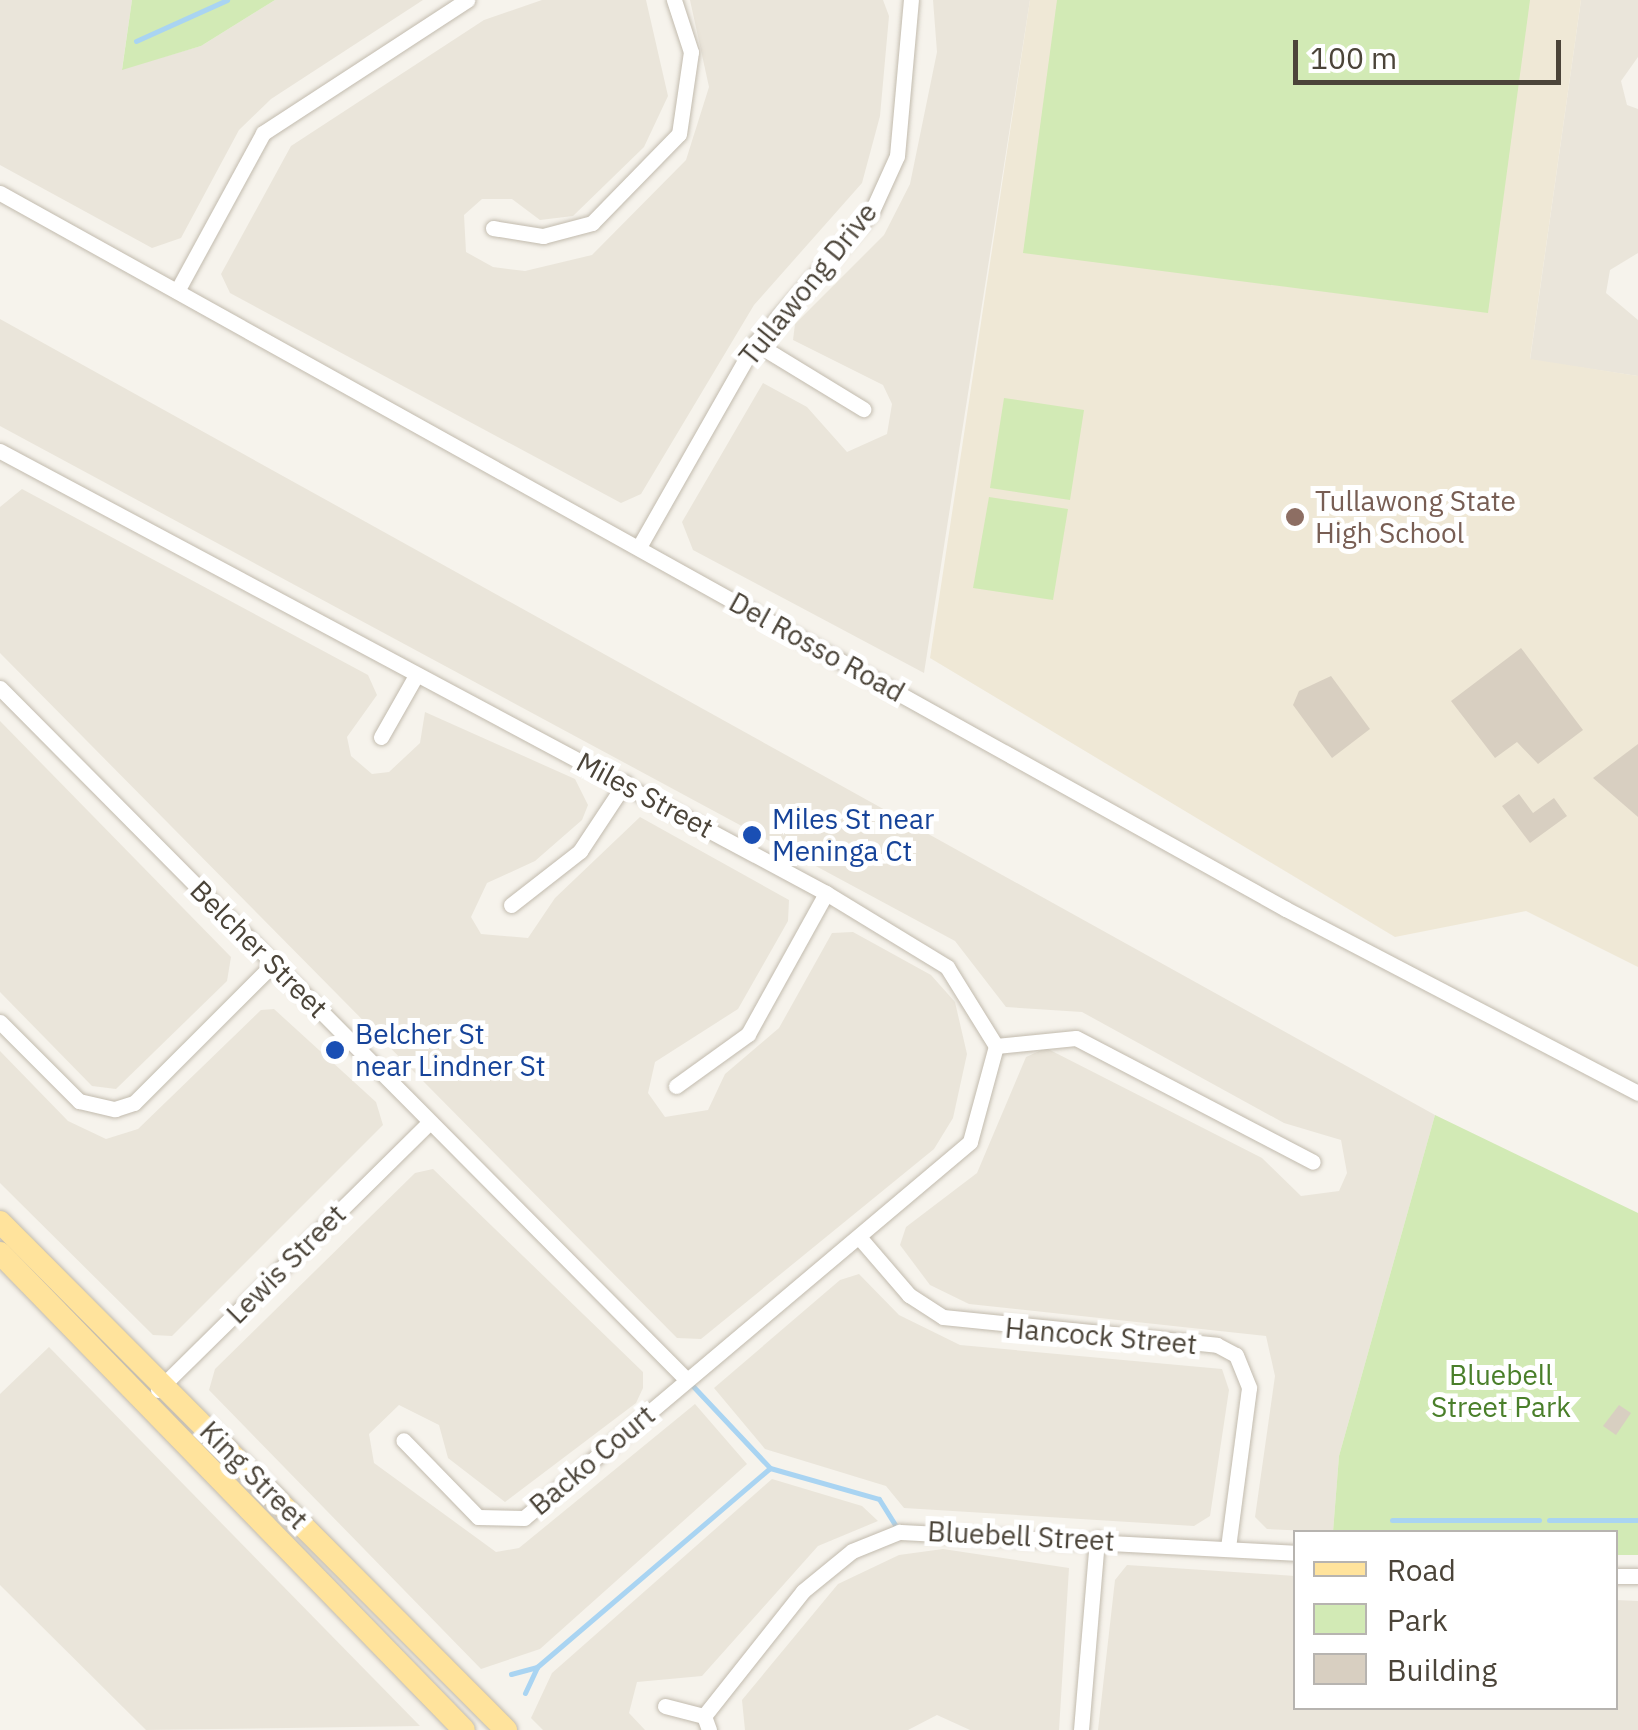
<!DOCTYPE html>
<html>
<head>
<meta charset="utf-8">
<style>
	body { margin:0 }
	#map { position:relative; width:1638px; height:1730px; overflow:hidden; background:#f6f3ec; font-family:"IBM Plex Sans",sans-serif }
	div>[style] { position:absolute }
	.residential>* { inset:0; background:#eae5da }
	.education>* { inset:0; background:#efe8d6 }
	.green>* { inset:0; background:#d2eab5 }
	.stream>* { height:5px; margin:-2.5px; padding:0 2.5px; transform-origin:2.5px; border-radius:2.5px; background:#a9d4f2 }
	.building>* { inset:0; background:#d8cfc1 }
	.roads { filter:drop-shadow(0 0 2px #c2bbae) drop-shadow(0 0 2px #c2bbae) }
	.minor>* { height:15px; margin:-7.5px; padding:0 7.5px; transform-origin:7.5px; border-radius:7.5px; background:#fff }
	.primary>* { height:22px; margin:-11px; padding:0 11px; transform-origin:11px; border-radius:11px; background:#ffe39c }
	.dots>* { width:28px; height:28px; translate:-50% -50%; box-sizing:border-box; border:5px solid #fff; border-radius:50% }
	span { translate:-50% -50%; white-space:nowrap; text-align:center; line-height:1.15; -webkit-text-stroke:10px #fff; paint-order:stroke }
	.street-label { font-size:28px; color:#4b4439 }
	.education-label { font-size:28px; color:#785e54 }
	.left { translate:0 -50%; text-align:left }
	.transit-label { font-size:28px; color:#164399 }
	.park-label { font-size:28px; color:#4a7f2a }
	.legend { position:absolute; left:1293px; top:1530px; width:325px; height:180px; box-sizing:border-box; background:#fff; border:2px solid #b7b4b0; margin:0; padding:12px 18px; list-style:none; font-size:30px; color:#4b4439 }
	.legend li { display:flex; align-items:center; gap:20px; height:50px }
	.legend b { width:50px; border:2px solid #b7b4b0 }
	.scale { position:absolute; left:1293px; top:40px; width:268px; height:45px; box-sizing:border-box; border:5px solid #4b4439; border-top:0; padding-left:12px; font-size:30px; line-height:35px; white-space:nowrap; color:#4b4439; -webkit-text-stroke:8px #fff; paint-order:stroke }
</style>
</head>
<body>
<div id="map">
	<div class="residential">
		<div style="clip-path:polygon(0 0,132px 0,122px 69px,201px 46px,275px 0,423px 0,271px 99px,239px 130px,181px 238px,152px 248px,0 165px)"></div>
		<div style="clip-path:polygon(542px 0,646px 0,668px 96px,644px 147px,573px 216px,540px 220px,512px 199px,482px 199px,464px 215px,466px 252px,493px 267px,525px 271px,592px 255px,686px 160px,709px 87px,690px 0,883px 0,889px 16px,880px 116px,862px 183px,754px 305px,641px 494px,621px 503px,230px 293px,221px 274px,291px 146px,484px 20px)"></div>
		<div style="clip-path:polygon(933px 0,1030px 0,924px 673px,693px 550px,682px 522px,763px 383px,807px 407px,847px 452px,887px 434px,892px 404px,883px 385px,793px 340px,795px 324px,884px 235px,910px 184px,937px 52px)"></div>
		<div style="clip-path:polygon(1581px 0,1638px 0,1638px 57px,1621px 81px,1627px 105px,1638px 109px,1638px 253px,1610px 270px,1606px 293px,1638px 320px,1638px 376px,1530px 360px)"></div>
		<div style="clip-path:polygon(0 319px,1435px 1115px,1339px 1456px,1333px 1532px,1267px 1529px,1255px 1517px,1275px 1376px,1266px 1336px,969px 1304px,930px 1285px,900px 1245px,906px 1227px,977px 1173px,1026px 1057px,1046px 1048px,1262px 1158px,1301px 1196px,1339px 1191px,1347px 1173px,1341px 1140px,1284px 1123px,1082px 1012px,1006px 1007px,955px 941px,0 426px)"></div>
		<div style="clip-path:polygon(22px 489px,368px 675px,377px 695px,347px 737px,351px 756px,372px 774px,389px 772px,420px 743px,425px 712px,575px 779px,588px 805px,582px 820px,535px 861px,487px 883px,471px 917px,481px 934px,528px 938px,555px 898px,640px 817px,789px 900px,788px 921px,738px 1009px,655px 1062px,648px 1093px,665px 1117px,708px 1110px,725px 1074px,779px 1028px,832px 933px,853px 932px,931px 975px,955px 1002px,967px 1054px,953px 1118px,934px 1149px,701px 1339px,677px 1338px,0 653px,0 507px)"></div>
		<div style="clip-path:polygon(0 721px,231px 957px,227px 981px,116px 1089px,92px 1086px,0 992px)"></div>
		<div style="clip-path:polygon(274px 1009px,376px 1102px,383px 1125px,172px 1336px,153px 1335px,0 1183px,0 1051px,68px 1121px,106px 1139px,138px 1129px,261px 1010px)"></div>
		<div style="clip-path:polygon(433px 1169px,643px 1372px,643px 1388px,636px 1403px,505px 1502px,448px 1458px,439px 1425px,399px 1405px,369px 1434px,374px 1463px,496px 1552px,519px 1548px,695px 1404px,747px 1464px,540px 1649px,481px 1669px,209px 1390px,215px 1369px,415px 1173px)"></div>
		<div style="clip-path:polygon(859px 1274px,899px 1315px,960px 1345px,1222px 1369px,1229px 1390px,1210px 1516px,1194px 1526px,904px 1508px,886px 1486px,765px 1449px,714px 1388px,840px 1280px)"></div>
		<div style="clip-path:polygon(49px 1347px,420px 1726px,146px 1730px,0 1585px,0 1394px)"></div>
		<div style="clip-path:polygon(772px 1479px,862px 1506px,878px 1521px,818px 1546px,702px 1676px,637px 1682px,629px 1713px,645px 1730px,543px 1730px,531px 1718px,552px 1673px)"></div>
		<div style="clip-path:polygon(943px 1549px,1069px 1568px,1059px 1730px,970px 1730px,937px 1715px,908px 1730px,745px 1730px,742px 1700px,838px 1584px,899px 1555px)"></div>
		<div style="clip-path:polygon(1127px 1565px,1295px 1576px,1296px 1708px,1616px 1708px,1616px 1600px,1638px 1601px,1638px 1730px,1098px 1730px,1115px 1580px)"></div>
	</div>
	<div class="education">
		<div style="clip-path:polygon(1030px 0,1581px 0,1530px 359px,1638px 376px,1638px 967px,1526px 911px,1395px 937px,930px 658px)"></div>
	</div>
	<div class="green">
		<div style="clip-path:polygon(132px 0,275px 0,201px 46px,122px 70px)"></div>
		<div style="clip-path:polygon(1057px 0,1530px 0,1488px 313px,1023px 253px)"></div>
		<div style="clip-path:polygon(1004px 398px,1084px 410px,1070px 500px,990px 488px)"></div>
		<div style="clip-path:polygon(989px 497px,1068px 509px,1053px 600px,973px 588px)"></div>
		<div style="clip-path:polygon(1435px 1115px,1638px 1213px,1638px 1555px,1616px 1555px,1616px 1532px,1333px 1532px,1339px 1456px)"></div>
	</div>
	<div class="stream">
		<div style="left:136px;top:41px;width:100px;rotate:-24.3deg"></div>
		<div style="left:690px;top:1383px;width:117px;rotate:46.7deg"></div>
		<div style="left:1392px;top:1520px;width:147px"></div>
		<div style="left:1549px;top:1520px;width:89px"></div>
		<div style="left:511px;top:1674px;width:27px;rotate:-15deg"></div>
		<div style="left:525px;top:1693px;width:29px;rotate:-65deg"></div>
		<div style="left:537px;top:1667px;width:306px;rotate:-40.5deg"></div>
		<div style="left:770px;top:1468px;width:113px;rotate:15.9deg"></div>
		<div style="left:879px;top:1499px;width:36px;rotate:58deg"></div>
	</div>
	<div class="building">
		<div style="clip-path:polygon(1521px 648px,1583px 730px,1538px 764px,1517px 742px,1495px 758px,1451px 701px)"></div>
		<div style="clip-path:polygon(1331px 676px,1370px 729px,1332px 758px,1293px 705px,1299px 691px)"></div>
		<div style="clip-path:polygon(1638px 744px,1638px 817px,1593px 778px)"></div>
		<div style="clip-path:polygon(1519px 794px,1533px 813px,1554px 798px,1567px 816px,1530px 843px,1502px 806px)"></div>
		<div style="clip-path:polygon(1619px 1405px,1631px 1413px,1616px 1435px,1603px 1426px)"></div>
	</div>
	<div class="roads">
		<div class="minor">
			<div style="left:0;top:193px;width:1472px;rotate:29.11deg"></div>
			<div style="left:1286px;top:909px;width:397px;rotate:27.6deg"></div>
			<div style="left:493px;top:228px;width:51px;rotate:9.1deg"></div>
			<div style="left:543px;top:236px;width:51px;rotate:-14.9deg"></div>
			<div style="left:592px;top:223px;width:124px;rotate:-45.7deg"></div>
			<div style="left:679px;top:134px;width:83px;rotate:-81.7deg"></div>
			<div style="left:691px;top:52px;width:55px;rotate:-108.1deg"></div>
			<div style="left:177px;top:291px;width:180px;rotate:-61.4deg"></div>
			<div style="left:263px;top:133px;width:244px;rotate:-33.1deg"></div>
			<div style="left:755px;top:343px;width:127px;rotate:31.4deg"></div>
			<div style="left:0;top:451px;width:937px;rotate:28.15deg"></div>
			<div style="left:826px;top:893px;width:142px;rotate:31.4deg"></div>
			<div style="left:947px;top:967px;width:93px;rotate:58.2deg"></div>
			<div style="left:996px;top:1046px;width:99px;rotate:105.2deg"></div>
			<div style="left:970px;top:1142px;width:583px;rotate:139.87deg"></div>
			<div style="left:524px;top:1518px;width:46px;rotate:-178.8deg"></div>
			<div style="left:478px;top:1517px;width:107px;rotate:-134.2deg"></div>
			<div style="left:639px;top:547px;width:235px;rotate:-60.4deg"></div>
			<div style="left:755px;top:343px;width:176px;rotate:-48.4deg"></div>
			<div style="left:872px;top:211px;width:60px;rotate:-65.6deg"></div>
			<div style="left:897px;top:156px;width:157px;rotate:-84.9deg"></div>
			<div style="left:0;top:688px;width:975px;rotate:45.21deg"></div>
			<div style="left:381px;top:737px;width:67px;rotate:-60.4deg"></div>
			<div style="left:511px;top:905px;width:88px;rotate:-38deg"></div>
			<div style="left:580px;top:851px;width:82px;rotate:-56.5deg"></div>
			<div style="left:0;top:1022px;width:112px;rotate:45deg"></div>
			<div style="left:79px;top:1101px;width:37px;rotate:13deg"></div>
			<div style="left:115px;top:1109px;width:20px;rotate:-18deg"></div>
			<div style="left:134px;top:1103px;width:197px;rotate:-45deg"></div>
			<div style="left:996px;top:1046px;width:80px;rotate:-5.7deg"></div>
			<div style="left:1076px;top:1038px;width:267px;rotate:27.6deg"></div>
			<div style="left:676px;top:1086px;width:89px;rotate:-35.8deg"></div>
			<div style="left:748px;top:1034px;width:161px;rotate:-61deg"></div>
			<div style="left:859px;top:1237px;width:77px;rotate:49.2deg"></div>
			<div style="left:909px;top:1295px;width:40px;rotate:32.9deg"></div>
			<div style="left:943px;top:1317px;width:275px;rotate:5.8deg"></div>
			<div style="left:1217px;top:1345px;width:21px;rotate:28deg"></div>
			<div style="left:1236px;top:1355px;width:35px;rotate:68deg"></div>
			<div style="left:1249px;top:1388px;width:160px;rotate:97.5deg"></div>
			<div style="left:158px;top:1390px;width:380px;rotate:-44.6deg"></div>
			<div style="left:1616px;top:1576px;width:22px"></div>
			<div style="left:665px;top:1706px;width:40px;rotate:14.4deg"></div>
			<div style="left:704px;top:1716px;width:15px;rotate:70deg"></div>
			<div style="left:704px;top:1716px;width:159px;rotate:-51.6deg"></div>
			<div style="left:803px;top:1591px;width:63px;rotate:-39.2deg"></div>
			<div style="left:852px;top:1551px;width:51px;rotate:-22deg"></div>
			<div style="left:899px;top:1532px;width:398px;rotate:3deg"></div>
			<div style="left:1081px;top:1730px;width:192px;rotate:-85.2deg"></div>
		</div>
		<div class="primary">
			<div style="left:0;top:1222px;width:717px;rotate:45.11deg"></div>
			<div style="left:0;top:1253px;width:665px;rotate:45.79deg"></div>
		</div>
	</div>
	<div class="dots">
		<div style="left:1295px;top:517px;background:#8d6e63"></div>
		<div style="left:752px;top:835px;background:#1a4fb4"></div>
		<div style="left:335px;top:1050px;background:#1a4fb4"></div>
	</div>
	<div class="street-label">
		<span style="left:808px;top:284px;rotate:-51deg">Tullawong Drive</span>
		<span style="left:817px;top:647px;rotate:29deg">Del Rosso Road</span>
		<span style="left:645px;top:795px;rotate:28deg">Miles Street</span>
		<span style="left:259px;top:949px;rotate:45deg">Belcher Street</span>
		<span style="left:286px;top:1264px;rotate:-45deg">Lewis Street</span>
		<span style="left:1101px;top:1336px;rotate:5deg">Hancock Street</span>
		<span style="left:592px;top:1460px;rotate:-40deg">Backo Court</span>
		<span style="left:254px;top:1475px;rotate:45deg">King Street</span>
		<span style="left:1021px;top:1536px;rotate:3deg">Bluebell Street</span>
	</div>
	<div class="education-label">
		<span class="left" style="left:1315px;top:517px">Tullawong State<br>High School</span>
	</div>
	<div class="transit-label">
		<span class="left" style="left:772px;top:835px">Miles St near<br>Meninga Ct</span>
		<span class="left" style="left:355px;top:1050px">Belcher St<br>near Lindner St</span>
	</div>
	<div class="park-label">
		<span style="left:1501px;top:1391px">Bluebell<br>Street Park</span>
	</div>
	<ul class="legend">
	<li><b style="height:12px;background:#ffe39c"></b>Road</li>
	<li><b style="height:28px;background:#d2eab5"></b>Park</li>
	<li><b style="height:28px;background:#d8cfc1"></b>Building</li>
	</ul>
	<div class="scale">100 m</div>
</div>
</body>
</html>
